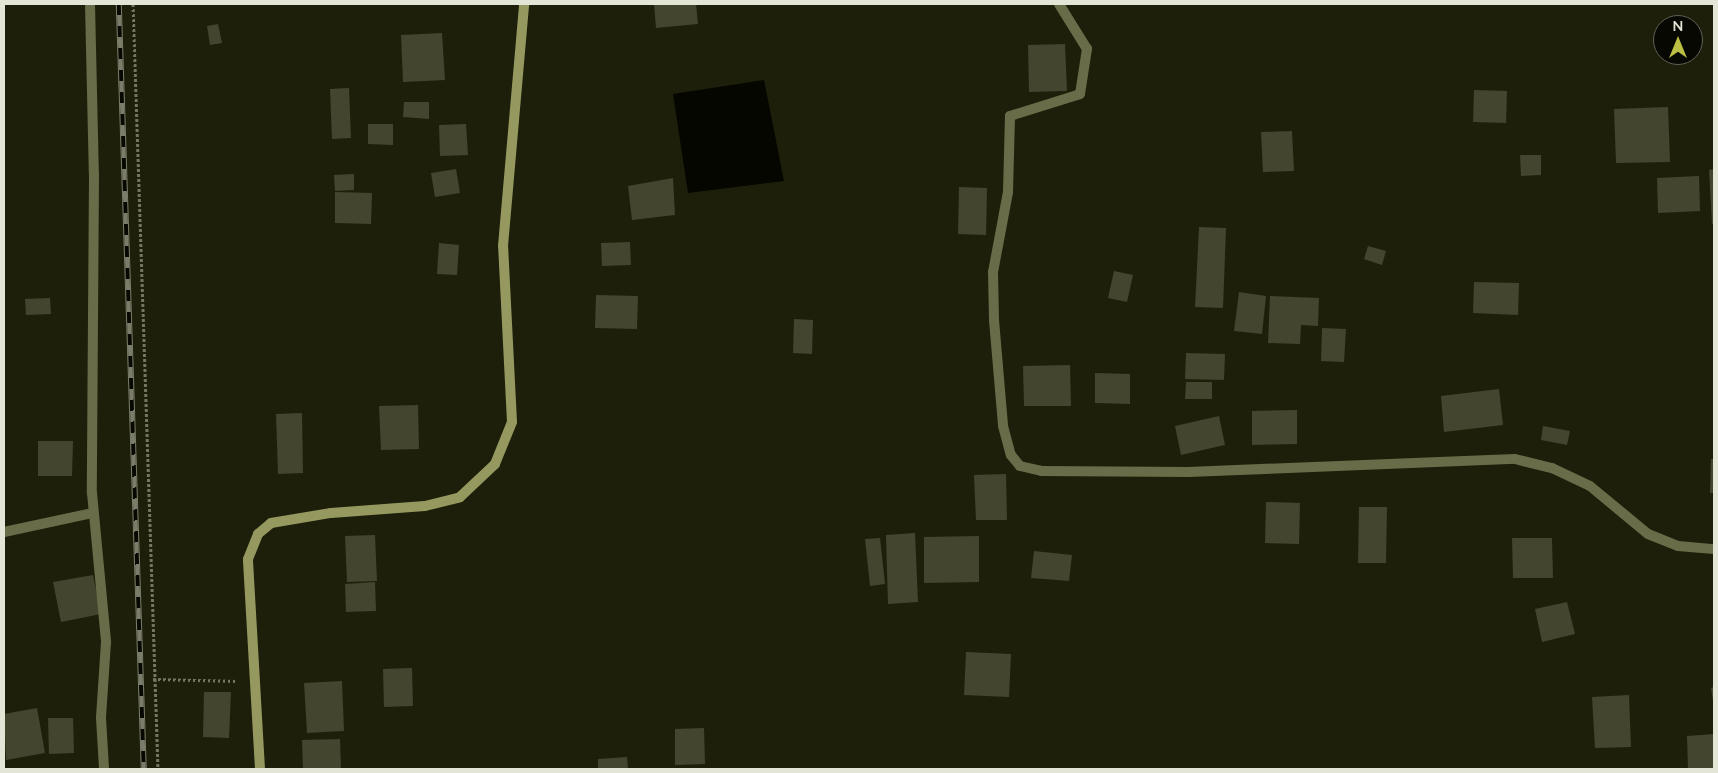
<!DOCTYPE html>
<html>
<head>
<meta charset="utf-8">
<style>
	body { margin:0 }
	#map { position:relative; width:1718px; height:773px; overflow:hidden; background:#1e1f0a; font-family:Lato,sans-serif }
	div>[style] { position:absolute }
	.water>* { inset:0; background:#060600 }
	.building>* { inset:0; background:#44452e }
	.path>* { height:3px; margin-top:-1.5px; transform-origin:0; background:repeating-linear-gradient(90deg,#747664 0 2.5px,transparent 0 5px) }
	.lane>* { height:10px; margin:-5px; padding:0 5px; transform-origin:5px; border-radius:5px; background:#696c49 }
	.street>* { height:10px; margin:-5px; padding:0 5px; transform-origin:5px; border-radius:5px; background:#696c49 }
	.secondary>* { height:10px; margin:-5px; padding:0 5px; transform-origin:5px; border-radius:5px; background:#959960 }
	.rail>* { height:5.5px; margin-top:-2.75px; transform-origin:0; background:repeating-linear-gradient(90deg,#080802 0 11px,#7b7d6b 0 22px); box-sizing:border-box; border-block:1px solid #7b7d6b }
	span { translate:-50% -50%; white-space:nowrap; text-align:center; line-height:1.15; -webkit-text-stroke:4px #080802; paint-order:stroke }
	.frame { position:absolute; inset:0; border:5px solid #e3e5d7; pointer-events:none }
	.north { position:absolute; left:1653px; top:15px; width:50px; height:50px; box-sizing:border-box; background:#080802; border:1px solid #606057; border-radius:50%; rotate:0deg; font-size:14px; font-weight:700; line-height:20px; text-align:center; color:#e3e5d7 }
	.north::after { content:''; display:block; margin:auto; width:18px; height:22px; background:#bbc044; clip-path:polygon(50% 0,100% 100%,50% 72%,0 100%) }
</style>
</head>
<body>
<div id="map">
	<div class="water">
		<div style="clip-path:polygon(764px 80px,784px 181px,688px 193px,673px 94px)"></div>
	</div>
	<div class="building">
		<div style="clip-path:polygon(654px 4px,696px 4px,698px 24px,656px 28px)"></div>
		<div style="clip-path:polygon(218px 24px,222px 43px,210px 45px,207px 26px)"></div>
		<div style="clip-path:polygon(442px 33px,445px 80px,403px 82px,401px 35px)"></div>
		<div style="clip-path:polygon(1065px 44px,1067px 91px,1029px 92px,1028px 45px)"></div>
		<div style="clip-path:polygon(349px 88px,351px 138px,332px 139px,330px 89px)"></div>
		<div style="clip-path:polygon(1474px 90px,1507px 91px,1506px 123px,1473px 122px)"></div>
		<div style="clip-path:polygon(404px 102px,429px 102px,429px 119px,403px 117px)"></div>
		<div style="clip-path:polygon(1668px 107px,1670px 162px,1616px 163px,1614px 109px)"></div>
		<div style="clip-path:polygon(368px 124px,393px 124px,393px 145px,368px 144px)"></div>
		<div style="clip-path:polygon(466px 124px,468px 155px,440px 156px,439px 125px)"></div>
		<div style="clip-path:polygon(1292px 131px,1294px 171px,1263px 172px,1261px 132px)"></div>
		<div style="clip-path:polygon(1520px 155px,1541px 155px,1541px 175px,1521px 176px)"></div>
		<div style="clip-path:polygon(456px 169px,460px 193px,435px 197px,431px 173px)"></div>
		<div style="clip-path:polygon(1714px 169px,1714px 223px,1712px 224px,1709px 170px)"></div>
		<div style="clip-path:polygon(354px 174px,354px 190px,335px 191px,334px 175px)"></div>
		<div style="clip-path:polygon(1699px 176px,1700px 211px,1658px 213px,1657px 178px)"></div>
		<div style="clip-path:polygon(673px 178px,675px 215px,632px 220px,628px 186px)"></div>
		<div style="clip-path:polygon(959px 187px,987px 188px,986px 235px,958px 234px)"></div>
		<div style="clip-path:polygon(335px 192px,372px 193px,371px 224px,335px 223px)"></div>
		<div style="clip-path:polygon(1199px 227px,1226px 228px,1223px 308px,1195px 307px)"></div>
		<div style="clip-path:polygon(630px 242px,631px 265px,602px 266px,601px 243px)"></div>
		<div style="clip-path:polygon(439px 243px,459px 245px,457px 275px,437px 274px)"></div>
		<div style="clip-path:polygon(1368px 246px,1386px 251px,1382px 265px,1364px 259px)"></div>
		<div style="clip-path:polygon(1114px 271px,1133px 275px,1127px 302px,1108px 298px)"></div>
		<div style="clip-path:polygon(1474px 282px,1519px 283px,1518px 315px,1473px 313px)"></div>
		<div style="clip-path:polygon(1239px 292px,1266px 296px,1262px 334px,1234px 331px)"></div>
		<div style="clip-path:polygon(596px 295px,638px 296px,637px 329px,595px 328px)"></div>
		<div style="clip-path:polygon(1270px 296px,1319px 298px,1318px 326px,1301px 325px,1300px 344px,1268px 343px)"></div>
		<div style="clip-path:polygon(50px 298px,51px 314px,26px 315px,25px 299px)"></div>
		<div style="clip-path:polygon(794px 319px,813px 320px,812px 354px,793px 353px)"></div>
		<div style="clip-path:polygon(1322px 328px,1346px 329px,1344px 362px,1321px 361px)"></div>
		<div style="clip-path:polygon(1186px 353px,1225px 354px,1224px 380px,1185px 379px)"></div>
		<div style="clip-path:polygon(1070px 365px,1071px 406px,1024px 406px,1023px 366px)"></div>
		<div style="clip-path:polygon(1095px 373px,1130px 374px,1130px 404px,1095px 403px)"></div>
		<div style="clip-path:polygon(1186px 382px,1212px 382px,1212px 399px,1185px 399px)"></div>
		<div style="clip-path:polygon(1499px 389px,1503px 425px,1444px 432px,1441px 396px)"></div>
		<div style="clip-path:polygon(418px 405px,419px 449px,381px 450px,379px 406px)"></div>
		<div style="clip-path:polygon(1297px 410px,1297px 444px,1252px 445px,1252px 411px)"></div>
		<div style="clip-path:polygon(302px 413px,303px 473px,278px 474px,276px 414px)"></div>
		<div style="clip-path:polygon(1219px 416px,1225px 445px,1181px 455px,1175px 426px)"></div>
		<div style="clip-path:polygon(1543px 426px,1570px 431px,1567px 445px,1541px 440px)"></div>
		<div style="clip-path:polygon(38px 441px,73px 441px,72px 476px,38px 476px)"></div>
		<div style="clip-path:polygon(1711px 459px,1714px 459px,1714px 493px,1710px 493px)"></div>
		<div style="clip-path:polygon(1006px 474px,1007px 520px,976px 520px,974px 475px)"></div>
		<div style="clip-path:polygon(1266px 502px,1300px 503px,1299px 544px,1265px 543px)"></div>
		<div style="clip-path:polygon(1359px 507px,1387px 507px,1386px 563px,1358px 563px)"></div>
		<div style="clip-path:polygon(915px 533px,918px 602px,888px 604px,886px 535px)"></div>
		<div style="clip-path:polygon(375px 535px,377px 581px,347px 582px,345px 536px)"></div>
		<div style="clip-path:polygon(979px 536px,979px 582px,924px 583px,924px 537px)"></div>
		<div style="clip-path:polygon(880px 538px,885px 584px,870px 586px,865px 539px)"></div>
		<div style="clip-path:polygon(1512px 538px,1552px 538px,1553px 578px,1513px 578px)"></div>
		<div style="clip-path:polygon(1034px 551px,1072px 555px,1069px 581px,1031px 578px)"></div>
		<div style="clip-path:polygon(93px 575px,101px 614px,61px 622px,53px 582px)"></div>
		<div style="clip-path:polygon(375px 582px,376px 611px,346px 612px,345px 584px)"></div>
		<div style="clip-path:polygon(1567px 602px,1575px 634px,1542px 642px,1535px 609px)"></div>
		<div style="clip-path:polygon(966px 652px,1011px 654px,1009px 697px,964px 695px)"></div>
		<div style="clip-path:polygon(412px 668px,413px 706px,384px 707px,383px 669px)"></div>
		<div style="clip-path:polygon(342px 681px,344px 731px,307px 733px,304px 683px)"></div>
		<div style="clip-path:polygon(1714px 687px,1714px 700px,1713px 701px,1711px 688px)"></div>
		<div style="clip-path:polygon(204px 692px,231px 692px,229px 738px,203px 737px)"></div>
		<div style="clip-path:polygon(1629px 695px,1631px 747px,1595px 748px,1592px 697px)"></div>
		<div style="clip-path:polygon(37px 708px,45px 753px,6px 760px,4px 714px)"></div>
		<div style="clip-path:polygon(48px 718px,73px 718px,74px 753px,49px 754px)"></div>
		<div style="clip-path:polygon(704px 728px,705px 764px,675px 765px,675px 729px)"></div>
		<div style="clip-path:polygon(1714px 734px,1714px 769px,1688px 769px,1687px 736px)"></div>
		<div style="clip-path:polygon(340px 739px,341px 769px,303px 769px,302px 740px)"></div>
		<div style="clip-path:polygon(627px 757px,628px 769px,598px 769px,598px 759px)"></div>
	</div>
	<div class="path">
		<div style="left:133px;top:4px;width:765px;rotate:88.13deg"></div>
		<div style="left:153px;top:679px;width:85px;rotate:1.3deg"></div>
	</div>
	<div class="lane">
		<div style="left:1010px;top:116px;width:73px;rotate:-17.4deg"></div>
		<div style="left:1080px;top:94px;width:46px;rotate:-81.2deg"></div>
		<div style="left:1087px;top:49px;width:53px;rotate:-121.9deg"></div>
	</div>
	<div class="street">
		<div style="left:90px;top:4px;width:170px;rotate:88.7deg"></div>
		<div style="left:94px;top:174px;width:319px;rotate:90.4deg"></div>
		<div style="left:92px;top:493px;width:150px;rotate:84.6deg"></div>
		<div style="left:106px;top:642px;width:76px;rotate:93.8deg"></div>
		<div style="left:101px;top:718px;width:51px;rotate:86.6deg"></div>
		<div style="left:1010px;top:116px;width:76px;rotate:91.5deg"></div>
		<div style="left:1008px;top:192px;width:81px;rotate:100.6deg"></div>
		<div style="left:993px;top:272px;width:48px;rotate:88.8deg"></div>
		<div style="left:994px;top:320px;width:106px;rotate:85.1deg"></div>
		<div style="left:1003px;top:426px;width:30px;rotate:75deg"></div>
		<div style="left:1011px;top:455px;width:14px;rotate:51deg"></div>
		<div style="left:1020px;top:466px;width:22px;rotate:13deg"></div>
		<div style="left:1041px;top:471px;width:147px;rotate:0.4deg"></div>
		<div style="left:1188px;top:472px;width:327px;rotate:-2.3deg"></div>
		<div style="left:1515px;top:459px;width:38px;rotate:14deg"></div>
		<div style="left:1552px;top:468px;width:42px;rotate:25.3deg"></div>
		<div style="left:1590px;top:486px;width:75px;rotate:39.6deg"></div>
		<div style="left:1648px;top:534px;width:32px;rotate:22deg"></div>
		<div style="left:1678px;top:546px;width:36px;rotate:5deg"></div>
		<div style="left:4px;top:532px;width:91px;rotate:-12.1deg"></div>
	</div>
	<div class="secondary">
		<div style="left:260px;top:769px;width:210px;rotate:-93.3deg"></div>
		<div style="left:248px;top:559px;width:27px;rotate:-68deg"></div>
		<div style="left:258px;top:534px;width:17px;rotate:-40deg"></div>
		<div style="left:271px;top:523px;width:61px;rotate:-9.5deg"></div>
		<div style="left:331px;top:513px;width:94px;rotate:-4.3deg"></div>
		<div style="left:425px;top:506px;width:36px;rotate:-14deg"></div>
		<div style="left:460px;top:497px;width:48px;rotate:-43.3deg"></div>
		<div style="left:495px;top:464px;width:45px;rotate:-68deg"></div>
		<div style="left:512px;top:422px;width:176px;rotate:-92.9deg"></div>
		<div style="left:503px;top:246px;width:243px;rotate:-85deg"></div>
	</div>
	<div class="rail">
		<div style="left:119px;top:4px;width:765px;rotate:88.13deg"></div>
	</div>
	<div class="frame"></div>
	<div class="north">N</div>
</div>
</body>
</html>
